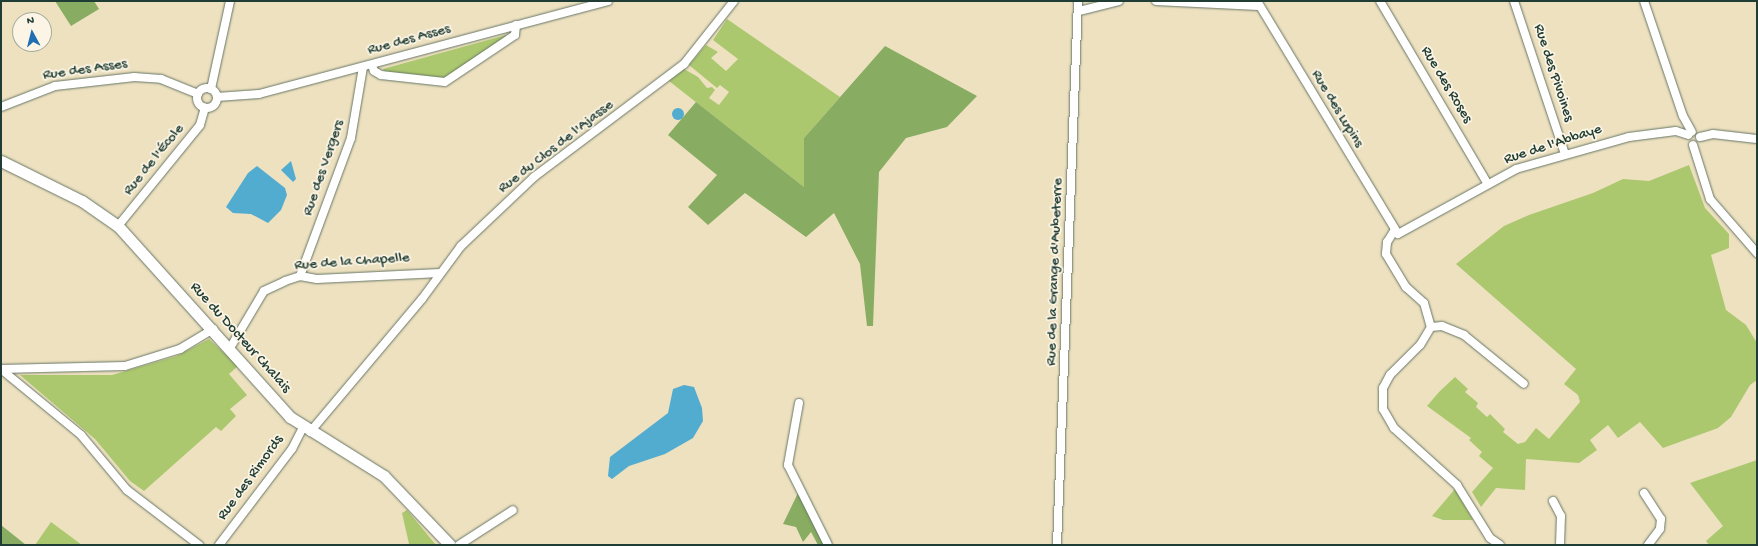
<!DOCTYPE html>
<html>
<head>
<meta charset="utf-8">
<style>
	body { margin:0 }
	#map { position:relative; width:1758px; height:546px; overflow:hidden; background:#ede1c0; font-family:"Gochi Hand",sans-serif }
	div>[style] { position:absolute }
	.green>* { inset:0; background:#abc86e }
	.forest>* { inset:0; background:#88ac61 }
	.water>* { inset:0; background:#52acd0 }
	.round { border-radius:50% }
	.roads { filter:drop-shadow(0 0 1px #677665) drop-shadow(0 0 1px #677665) }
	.street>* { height:8px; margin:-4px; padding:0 4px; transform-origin:4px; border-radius:4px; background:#fff }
	.street>.ring { margin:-4px; padding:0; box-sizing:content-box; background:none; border:8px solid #fff; border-radius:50% }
	.secondary>* { height:11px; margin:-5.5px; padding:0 5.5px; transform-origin:5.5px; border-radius:5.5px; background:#fff }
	span { translate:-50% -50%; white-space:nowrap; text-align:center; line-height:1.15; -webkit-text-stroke:3.5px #fcf5e5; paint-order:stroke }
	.street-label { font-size:15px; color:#1f3d34 }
	.frame { position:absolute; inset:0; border:2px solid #1f3d34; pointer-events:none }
	.north { position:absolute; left:12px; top:12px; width:40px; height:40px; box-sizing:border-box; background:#fcf5e5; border:1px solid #a4ab9e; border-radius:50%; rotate:353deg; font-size:11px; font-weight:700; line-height:16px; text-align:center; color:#1f3d34 }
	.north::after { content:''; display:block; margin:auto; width:14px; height:18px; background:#1f6fb2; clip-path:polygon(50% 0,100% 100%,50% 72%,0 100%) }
</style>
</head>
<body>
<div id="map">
	<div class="green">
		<div style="clip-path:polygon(727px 19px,840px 97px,804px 138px,804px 187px,669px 81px,684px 69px,698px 77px,707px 88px,712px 87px,715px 90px,709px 98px,719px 105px,729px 92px,720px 85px,717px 88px,689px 65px,706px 45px,718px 52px,711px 58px,726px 71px,738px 59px,713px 40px)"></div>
		<div style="clip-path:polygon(506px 35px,508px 37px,444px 80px,386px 74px,383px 69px)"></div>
		<div style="clip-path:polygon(1689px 165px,1705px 208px,1729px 234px,1729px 248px,1711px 255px,1726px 310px,1746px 325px,1757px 343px,1757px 380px,1750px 385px,1731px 417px,1718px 428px,1663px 448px,1640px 422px,1618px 438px,1608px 425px,1590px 440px,1597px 450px,1579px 463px,1526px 459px,1525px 490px,1496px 488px,1481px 507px,1472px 492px,1493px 468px,1479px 456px,1482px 452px,1469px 440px,1471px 438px,1427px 406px,1439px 392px,1455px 377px,1468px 389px,1465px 392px,1478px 403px,1476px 407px,1487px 417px,1490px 414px,1505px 429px,1503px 432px,1518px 444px,1525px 442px,1536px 428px,1549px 439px,1580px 402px,1578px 395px,1564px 384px,1576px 369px,1456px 264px,1504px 226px,1529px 215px,1593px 193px,1623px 179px,1649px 181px)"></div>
		<div style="clip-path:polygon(209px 339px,238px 366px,229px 374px,247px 395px,230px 409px,236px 416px,221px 431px,216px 427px,144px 491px,130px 481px,95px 439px,20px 375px,112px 375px,177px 356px)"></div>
		<div style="clip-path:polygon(1757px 460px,1757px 545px,1709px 545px,1706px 541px,1723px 526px,1690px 483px)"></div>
		<div style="clip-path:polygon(1455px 489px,1473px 520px,1443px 520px,1432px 516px)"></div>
		<div style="clip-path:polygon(407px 510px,436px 545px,404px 545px,409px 544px,402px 513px)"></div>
		<div style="clip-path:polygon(51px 522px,82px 545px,35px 545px)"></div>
	</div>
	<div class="forest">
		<div style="clip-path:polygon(55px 1px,94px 1px,99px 9px,71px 26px)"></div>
		<div style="clip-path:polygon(885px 46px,977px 96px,947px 127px,906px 138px,879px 172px,873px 326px,867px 326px,860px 264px,834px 213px,806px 237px,745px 193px,708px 225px,688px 207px,717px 175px,668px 135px,696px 102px,804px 187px,804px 138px)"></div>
		<div style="clip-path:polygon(798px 493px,825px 545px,818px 545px,811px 532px,803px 542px,796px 527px,783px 524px)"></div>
		<div style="clip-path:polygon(1px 525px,26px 545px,1px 545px)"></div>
	</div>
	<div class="water">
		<div class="round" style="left:672px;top:108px;width:12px;height:12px"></div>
		<div style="clip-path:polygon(291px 161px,296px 179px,293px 182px,281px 170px)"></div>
		<div style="clip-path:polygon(257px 166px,285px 188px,287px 195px,281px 210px,268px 223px,251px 214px,233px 213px,226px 207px,248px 173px)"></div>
		<div style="clip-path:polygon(684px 385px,694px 387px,702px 408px,703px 421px,693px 438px,665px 454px,629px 466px,612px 479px,608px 476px,610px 457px,668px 413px,673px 389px)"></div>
	</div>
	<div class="roads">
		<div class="street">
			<div style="left:1156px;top:1px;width:102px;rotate:2.8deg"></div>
			<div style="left:1257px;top:1px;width:272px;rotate:58.8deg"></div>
			<div style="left:1398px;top:234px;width:135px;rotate:-28.8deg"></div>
			<div style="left:1516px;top:169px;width:117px;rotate:-15.8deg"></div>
			<div style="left:1629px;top:137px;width:47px;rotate:-7.3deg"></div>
			<div style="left:1676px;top:131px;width:13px;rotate:18deg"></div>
			<div style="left:1380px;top:1px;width:212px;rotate:59.5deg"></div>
			<div style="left:1514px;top:1px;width:161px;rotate:71.6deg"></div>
			<div style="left:1644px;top:1px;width:121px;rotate:71.3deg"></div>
			<div style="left:1683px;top:116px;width:18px;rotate:61deg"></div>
			<div style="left:1079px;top:11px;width:41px;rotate:-14deg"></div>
			<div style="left:372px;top:65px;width:6px;rotate:72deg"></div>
			<div style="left:374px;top:71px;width:8px;rotate:30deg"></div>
			<div style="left:381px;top:75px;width:64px;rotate:6.2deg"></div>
			<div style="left:445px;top:82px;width:84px;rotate:-33.9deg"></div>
			<div style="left:515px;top:35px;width:10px;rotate:-84deg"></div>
			<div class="ring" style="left:197px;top:88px;width:12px;height:12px"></div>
			<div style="left:211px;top:89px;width:90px;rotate:-77.8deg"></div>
			<div style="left:217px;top:97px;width:42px;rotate:-4.1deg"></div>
			<div style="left:259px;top:94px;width:361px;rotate:-14.9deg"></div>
			<div style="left:1px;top:107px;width:58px;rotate:-21.3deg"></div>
			<div style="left:55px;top:86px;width:80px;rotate:-6.5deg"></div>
			<div style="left:134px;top:77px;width:27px;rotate:4deg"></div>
			<div style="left:161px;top:79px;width:40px;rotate:22deg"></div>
			<div style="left:1700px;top:137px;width:13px;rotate:-13deg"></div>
			<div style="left:1713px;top:134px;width:44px;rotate:6.5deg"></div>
			<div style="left:1693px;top:145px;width:57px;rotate:72.5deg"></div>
			<div style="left:1710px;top:199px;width:72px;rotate:49deg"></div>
			<div style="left:118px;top:226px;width:130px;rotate:-50.9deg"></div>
			<div style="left:200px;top:125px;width:18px;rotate:-74deg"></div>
			<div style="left:1394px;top:231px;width:13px;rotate:122deg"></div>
			<div style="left:1387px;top:242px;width:12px;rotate:95deg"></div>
			<div style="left:1386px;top:254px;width:39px;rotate:59deg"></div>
			<div style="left:1406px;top:287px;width:24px;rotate:42deg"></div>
			<div style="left:1424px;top:303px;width:25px;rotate:74deg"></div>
			<div style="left:1431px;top:327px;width:21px;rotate:121deg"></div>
			<div style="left:1420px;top:345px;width:42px;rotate:135deg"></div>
			<div style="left:1390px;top:375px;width:15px;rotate:118deg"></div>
			<div style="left:1383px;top:388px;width:21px;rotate:90deg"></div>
			<div style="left:1383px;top:409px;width:22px;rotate:60deg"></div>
			<div style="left:1394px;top:428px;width:85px;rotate:42.1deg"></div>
			<div style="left:1457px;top:485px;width:62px;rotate:58.1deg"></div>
			<div style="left:1490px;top:538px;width:12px;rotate:35deg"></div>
			<div style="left:300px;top:276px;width:147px;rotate:-69.7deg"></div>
			<div style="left:351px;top:138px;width:72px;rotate:-80.4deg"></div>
			<div style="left:1431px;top:327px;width:11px;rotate:-5deg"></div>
			<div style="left:1442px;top:326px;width:24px;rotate:22deg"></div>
			<div style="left:1464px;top:335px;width:77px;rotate:39.2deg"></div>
			<div style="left:230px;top:348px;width:66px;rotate:-59.2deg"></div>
			<div style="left:264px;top:291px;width:23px;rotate:-25deg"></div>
			<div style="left:285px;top:281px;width:16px;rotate:-18deg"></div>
			<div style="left:300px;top:276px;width:17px;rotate:10deg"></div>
			<div style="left:317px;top:279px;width:123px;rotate:-2.8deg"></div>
			<div style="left:1px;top:369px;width:124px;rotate:-1.4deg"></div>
			<div style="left:125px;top:366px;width:58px;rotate:-17.2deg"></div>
			<div style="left:180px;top:349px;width:39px;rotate:-31deg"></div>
			<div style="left:2px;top:370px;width:102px;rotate:39.4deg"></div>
			<div style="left:81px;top:435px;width:72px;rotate:50.1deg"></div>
			<div style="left:127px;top:490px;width:91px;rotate:37.4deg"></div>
			<div style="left:799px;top:403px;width:63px;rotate:100.1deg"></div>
			<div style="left:788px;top:465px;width:89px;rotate:63.4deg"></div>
			<div style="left:310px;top:432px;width:174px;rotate:-49.9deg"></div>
			<div style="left:422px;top:299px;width:66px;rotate:-53.7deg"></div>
			<div style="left:461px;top:246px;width:100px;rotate:-43.4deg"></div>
			<div style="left:534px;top:177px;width:188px;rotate:-37deg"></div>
			<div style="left:684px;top:64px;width:80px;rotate:-51.6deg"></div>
			<div style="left:1644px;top:493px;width:31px;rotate:57deg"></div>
			<div style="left:1661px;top:519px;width:10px;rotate:96deg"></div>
			<div style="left:1660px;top:529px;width:20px;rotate:127deg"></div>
			<div style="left:1553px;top:501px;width:17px;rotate:62deg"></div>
			<div style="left:1561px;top:516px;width:29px;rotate:92deg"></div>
			<div style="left:219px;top:545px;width:121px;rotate:-52.8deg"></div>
			<div style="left:292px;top:449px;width:25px;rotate:-63deg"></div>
			<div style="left:459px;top:545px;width:64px;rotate:-32.9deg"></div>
			<div style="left:1057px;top:545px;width:544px;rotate:-87.79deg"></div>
		</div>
		<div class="secondary">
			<div style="left:1px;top:161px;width:90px;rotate:26.3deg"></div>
			<div style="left:82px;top:201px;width:44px;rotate:34.8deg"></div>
			<div style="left:118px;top:226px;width:257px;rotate:48deg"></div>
			<div style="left:290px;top:417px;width:111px;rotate:32.1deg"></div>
			<div style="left:384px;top:476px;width:95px;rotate:46.3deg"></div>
		</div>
	</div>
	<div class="street-label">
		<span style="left:409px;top:40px;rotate:-15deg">Rue des Asses</span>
		<span style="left:85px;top:70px;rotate:-8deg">Rue des Asses</span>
		<span style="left:1553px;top:73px;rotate:72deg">Rue des Pivoines</span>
		<span style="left:1446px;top:85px;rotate:59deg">Rue des Roses</span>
		<span style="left:1337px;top:109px;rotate:59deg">Rue des Lupins</span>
		<span style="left:1553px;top:145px;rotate:-18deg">Rue de l'Abbaye</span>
		<span style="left:556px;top:147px;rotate:-38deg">Rue du Clos de l'Ajasse</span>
		<span style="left:154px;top:160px;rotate:-51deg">Rue de l'École</span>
		<span style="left:324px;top:168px;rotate:-71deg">Rue des Vergers</span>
		<span style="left:352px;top:262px;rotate:-4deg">Rue de la Chapelle</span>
		<span style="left:1055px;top:272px;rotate:-88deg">Rue de la Grange d'Aubeterre</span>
		<span style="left:240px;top:338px;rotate:48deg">Rue du Docteur Chalais</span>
		<span style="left:251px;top:478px;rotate:-54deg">Rue des Rimords</span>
	</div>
	<div class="frame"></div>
	<div class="north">N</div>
</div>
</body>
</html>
